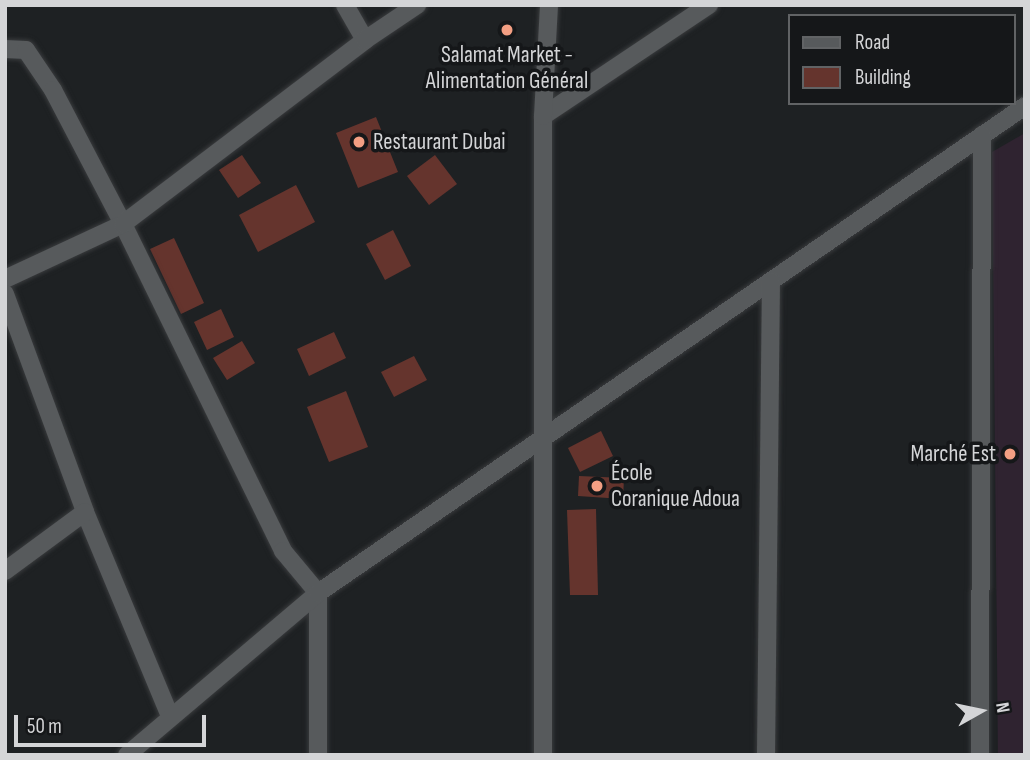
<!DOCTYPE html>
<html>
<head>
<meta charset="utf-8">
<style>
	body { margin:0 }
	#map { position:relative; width:1030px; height:760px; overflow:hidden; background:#1e2123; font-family:"Sofia Sans Condensed",sans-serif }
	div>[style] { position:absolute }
	.commercial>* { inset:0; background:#2f2330 }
	.building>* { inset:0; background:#65342d }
	.roads { filter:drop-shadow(0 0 2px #393b3d) drop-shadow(0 0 2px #393b3d) }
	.street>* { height:18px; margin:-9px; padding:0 9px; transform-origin:9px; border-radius:9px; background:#575a5c }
	.dots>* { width:19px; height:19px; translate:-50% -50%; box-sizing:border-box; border:4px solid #151719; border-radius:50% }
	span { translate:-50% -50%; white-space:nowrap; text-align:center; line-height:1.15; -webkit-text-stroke:7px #151719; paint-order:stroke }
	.poi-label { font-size:23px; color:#d4d5d7 }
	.left { translate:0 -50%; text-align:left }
	.right { translate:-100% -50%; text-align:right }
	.frame { position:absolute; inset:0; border:7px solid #d4d5d7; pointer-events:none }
	.legend { position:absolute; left:788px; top:14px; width:228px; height:91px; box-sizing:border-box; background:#151719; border:2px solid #616365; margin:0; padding:9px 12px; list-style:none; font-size:21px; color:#d4d5d7 }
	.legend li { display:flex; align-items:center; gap:14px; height:35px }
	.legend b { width:35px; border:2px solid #616365 }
	.north { position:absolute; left:946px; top:676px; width:70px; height:70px; -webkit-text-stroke:5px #151719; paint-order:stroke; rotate:81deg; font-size:19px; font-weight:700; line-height:28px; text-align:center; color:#d4d5d7 }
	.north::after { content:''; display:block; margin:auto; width:24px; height:32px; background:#d4d5d7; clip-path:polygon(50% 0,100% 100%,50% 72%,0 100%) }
	.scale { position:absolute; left:14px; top:715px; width:192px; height:32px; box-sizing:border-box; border:4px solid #d4d5d7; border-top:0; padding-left:9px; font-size:21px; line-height:24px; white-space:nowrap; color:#d4d5d7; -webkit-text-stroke:5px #151719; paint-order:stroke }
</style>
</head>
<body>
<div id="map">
	<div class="commercial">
		<div style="clip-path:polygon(1025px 133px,1025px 755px,998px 755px,992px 152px)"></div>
	</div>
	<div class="building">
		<div style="clip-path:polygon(376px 117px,398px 172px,358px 188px,336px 133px)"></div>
		<div style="clip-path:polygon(242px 155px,261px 183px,238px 198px,219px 170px)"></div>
		<div style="clip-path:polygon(435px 155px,457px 184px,429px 205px,407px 176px)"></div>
		<div style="clip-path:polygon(296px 185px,315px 222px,258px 252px,239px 215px)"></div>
		<div style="clip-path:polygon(393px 230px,411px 266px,385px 280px,366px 244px)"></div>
		<div style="clip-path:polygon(174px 238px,204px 303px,181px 314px,150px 249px)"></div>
		<div style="clip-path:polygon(221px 309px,234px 337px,207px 350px,194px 322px)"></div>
		<div style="clip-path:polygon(334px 332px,346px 358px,309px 376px,297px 349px)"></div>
		<div style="clip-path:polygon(242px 341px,255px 363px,227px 380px,213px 358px)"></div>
		<div style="clip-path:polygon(414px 356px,427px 380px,394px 397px,381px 372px)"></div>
		<div style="clip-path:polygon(346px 391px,368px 447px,329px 462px,307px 407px)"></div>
		<div style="clip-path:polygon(601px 431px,613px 456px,580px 472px,568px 448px)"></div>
		<div style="clip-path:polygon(579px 476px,624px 478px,623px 499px,578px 496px)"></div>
		<div style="clip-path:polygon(596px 509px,598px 595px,570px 595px,567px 510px)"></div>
	</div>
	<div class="roads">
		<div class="street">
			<div style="left:345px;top:5px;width:40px;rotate:60.3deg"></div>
			<div style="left:5px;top:49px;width:21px;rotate:3deg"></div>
			<div style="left:26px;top:50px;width:48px;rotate:56deg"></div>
			<div style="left:53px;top:90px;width:151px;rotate:62.4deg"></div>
			<div style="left:123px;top:224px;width:364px;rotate:63.9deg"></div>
			<div style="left:283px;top:551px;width:55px;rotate:50.2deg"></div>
			<div style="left:318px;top:593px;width:162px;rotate:90deg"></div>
			<div style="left:543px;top:116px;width:200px;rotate:-33.8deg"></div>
			<div style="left:5px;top:279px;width:130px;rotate:-25deg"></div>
			<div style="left:123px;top:224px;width:304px;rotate:-37.2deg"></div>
			<div style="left:365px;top:40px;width:63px;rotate:-33.9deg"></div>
			<div style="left:5px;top:294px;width:232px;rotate:69.8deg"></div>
			<div style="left:85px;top:512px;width:221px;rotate:67.4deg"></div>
			<div style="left:5px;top:571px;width:99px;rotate:-36.4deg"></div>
			<div style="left:127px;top:755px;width:250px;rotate:-40.3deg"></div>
			<div style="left:318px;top:593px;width:858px;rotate:-34.56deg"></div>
			<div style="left:543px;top:755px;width:639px;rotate:-90deg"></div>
			<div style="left:543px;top:116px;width:111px;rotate:-86.9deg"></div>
			<div style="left:766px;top:755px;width:474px;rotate:-89.4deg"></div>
			<div style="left:980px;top:755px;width:620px;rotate:-89.82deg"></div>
		</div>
	</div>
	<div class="dots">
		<div style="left:507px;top:30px;background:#f39f83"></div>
		<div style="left:359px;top:142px;background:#f39f83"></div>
		<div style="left:1010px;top:454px;background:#f39f83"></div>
		<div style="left:597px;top:486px;background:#f39f83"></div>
	</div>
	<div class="poi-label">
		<span style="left:507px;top:68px">Salamat Market -<br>Alimentation Général</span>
		<span class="left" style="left:373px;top:142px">Restaurant Dubai</span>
		<span class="right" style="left:996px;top:454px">Marché Est</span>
		<span class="left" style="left:611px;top:486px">École<br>Coranique Adoua</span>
	</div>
	<div class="frame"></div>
	<ul class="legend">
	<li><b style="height:9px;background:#575a5c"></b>Road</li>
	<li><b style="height:19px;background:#65342d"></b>Building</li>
	</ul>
	<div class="north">N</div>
	<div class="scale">50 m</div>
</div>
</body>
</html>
